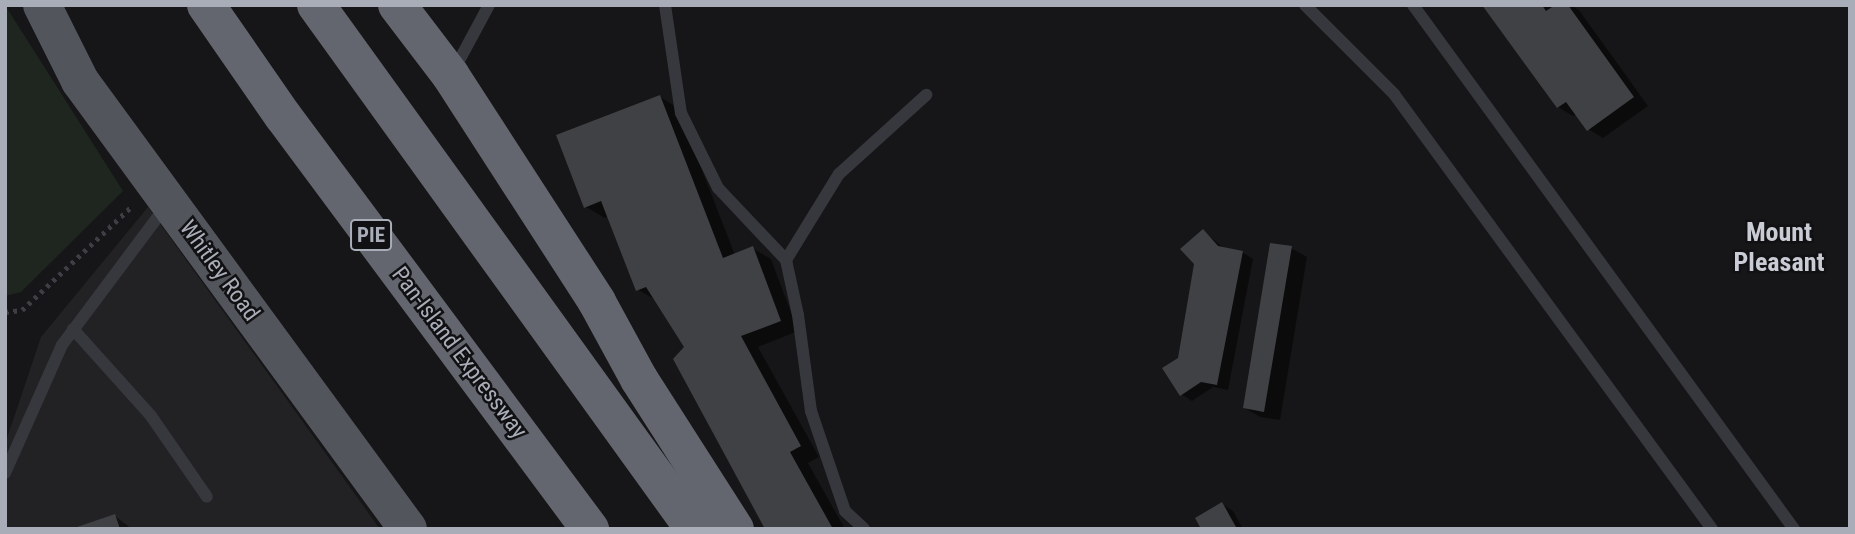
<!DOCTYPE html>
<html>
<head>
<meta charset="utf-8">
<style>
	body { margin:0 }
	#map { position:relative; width:1855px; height:534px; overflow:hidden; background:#161618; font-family:"Roboto Condensed",sans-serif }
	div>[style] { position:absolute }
	.built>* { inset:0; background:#222225 }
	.green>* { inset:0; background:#1e261f }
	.shadow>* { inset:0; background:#0007 }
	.building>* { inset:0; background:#404145 }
	.path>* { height:4.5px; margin-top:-2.25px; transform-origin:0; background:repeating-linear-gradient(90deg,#3d3f44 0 3.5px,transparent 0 8.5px) }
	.lane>* { height:12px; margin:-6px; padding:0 6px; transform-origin:6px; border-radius:6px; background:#37383d }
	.primary>* { height:38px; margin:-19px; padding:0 19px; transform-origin:19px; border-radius:19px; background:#53555c }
	.highway>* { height:38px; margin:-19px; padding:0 19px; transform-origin:19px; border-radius:19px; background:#63666e }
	span { translate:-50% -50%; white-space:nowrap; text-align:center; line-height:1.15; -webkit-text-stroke:5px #111113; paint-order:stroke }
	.shield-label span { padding:2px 5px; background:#111113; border:2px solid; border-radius:5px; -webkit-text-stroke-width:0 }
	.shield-label { font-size:21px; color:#a8adb8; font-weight:700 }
	.street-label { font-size:23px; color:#a8adb8 }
	.quarter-label { font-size:26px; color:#c9ccd4; font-weight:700 }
	.frame { position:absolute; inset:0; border:7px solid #a8adb8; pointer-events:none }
</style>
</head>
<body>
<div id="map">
	<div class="built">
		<div style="clip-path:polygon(148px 207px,380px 529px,5px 529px,5px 444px,41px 337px)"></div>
	</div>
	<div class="green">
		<div style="clip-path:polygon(5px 5px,123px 191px,21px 292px,5px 296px)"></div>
	</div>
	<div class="shadow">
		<div style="clip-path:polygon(1484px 5px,1550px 5px,1553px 9px,1558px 5px,1571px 5px,1579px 10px,1648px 106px,1603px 138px,1588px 129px,1577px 114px,1573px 116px,1558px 107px)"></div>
		<div style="clip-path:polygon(660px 97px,678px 108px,735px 255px,752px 248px,771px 259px,798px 331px,758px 347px,819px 457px,808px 463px,845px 529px,767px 529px,686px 347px,656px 300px,637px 289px,609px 216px,605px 218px,586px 207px)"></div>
		<div style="clip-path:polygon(1203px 231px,1225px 249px,1242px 252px,1253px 259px,1228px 390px,1213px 387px,1192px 401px,1181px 394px,1179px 359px)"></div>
		<div style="clip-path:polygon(1291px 248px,1307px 257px,1280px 420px,1260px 417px,1245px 408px)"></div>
		<div style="clip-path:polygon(1222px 504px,1233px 511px,1243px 529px,1203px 529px)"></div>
		<div style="clip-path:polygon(115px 516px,132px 529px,80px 529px)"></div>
	</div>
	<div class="building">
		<div style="clip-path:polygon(1482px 5px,1542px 5px,1546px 11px,1555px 5px,1568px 5px,1634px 97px,1587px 131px,1566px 102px,1557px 108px)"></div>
		<div style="clip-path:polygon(660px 95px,723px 258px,753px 246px,781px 321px,741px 336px,801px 446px,790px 452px,833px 529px,765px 529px,673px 359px,684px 347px,646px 287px,636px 291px,601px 201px,584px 208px,556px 135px)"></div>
		<div style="clip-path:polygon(1203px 229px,1218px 246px,1243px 251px,1217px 385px,1201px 382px,1180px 396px,1162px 368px,1178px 358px,1194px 264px,1180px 249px)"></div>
		<div style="clip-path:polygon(1270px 243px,1292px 246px,1264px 412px,1243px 408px)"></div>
		<div style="clip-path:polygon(1222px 502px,1236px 527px,1201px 529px,1195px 518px)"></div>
		<div style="clip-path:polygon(115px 514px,120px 529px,74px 529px,74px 528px)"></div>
	</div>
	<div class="path">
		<div style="left:5px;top:312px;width:17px;rotate:-7deg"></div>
		<div style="left:22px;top:310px;width:150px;rotate:-43.4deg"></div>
	</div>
	<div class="lane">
		<div style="left:665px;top:5px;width:109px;rotate:81.6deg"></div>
		<div style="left:681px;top:113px;width:84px;rotate:63.7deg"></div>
		<div style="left:718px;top:188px;width:99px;rotate:46.6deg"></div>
		<div style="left:786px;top:260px;width:56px;rotate:77.7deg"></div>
		<div style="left:798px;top:315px;width:97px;rotate:82.3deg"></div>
		<div style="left:811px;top:411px;width:106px;rotate:71.2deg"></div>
		<div style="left:845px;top:511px;width:26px;rotate:43deg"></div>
		<div style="left:1305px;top:5px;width:126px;rotate:45deg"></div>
		<div style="left:1394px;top:94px;width:539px;rotate:53.83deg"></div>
		<div style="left:1413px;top:5px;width:648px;rotate:53.98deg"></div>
		<div style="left:454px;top:70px;width:74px;rotate:-61.7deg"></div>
		<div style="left:786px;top:260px;width:101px;rotate:-58.4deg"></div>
		<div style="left:839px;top:174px;width:118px;rotate:-42.2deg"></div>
		<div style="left:73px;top:329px;width:117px;rotate:48.1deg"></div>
		<div style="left:151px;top:416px;width:98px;rotate:55.3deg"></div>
		<div style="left:5px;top:473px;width:140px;rotate:-66deg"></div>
		<div style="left:62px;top:345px;width:174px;rotate:-53.2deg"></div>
	</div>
	<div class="primary">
		<div style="left:42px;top:5px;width:85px;rotate:63.4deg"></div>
		<div style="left:80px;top:81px;width:555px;rotate:53.79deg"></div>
	</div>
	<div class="highway">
		<div style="left:206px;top:5px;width:135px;rotate:55.3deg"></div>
		<div style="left:283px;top:116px;width:515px;rotate:53.38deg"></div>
		<div style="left:316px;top:5px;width:646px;rotate:54.19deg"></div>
		<div style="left:397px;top:5px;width:89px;rotate:52.7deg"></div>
		<div style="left:451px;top:76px;width:269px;rotate:57.1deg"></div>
		<div style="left:597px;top:302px;width:88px;rotate:61.4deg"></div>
		<div style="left:639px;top:379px;width:178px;rotate:57.4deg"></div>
	</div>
	<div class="shield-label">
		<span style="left:371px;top:235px">PIE</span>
	</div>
	<div class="street-label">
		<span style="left:219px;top:271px;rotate:54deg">Whitley Road</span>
		<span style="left:459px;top:353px;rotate:53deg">Pan-Island Expressway</span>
	</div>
	<div class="quarter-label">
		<span style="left:1779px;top:248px">Mount<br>Pleasant</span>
	</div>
	<div class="frame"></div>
</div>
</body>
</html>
